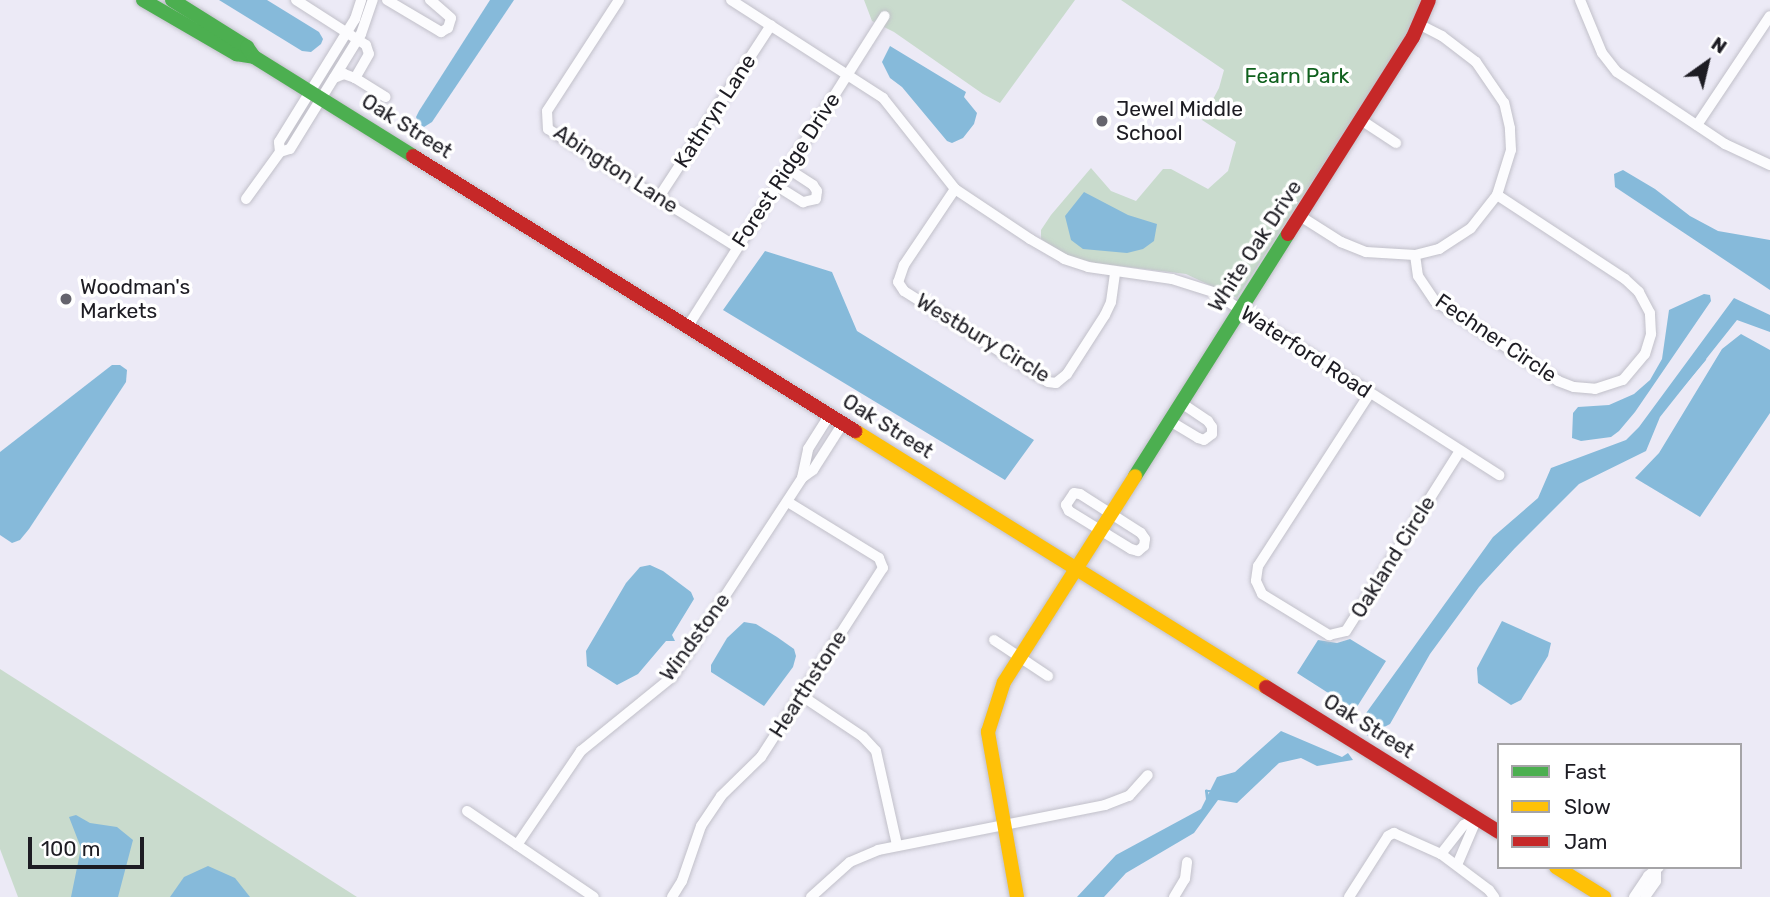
<!DOCTYPE html>
<html>
<head>
<meta charset="utf-8">
<style>
	body { margin:0 }
	#map { position:relative; width:1770px; height:897px; overflow:hidden; background:#eceaf6; font-family:Rubik,sans-serif }
	div>[style] { position:absolute }
	.green>* { inset:0; background:#c9dbcd }
	.water>* { inset:0; background:#86bada }
	.stream>* { height:2.5px; margin:-1.25px; padding:0 1.25px; transform-origin:1.25px; border-radius:1.25px; background:#86bada }
	.roads { filter:drop-shadow(0 0 2px #c1c0c9) drop-shadow(0 0 2px #c1c0c9) }
	.street>* { height:10px; margin:-5px; padding:0 5px; transform-origin:5px; border-radius:5px; background:#fcfcfe }
	.fast>* { height:14px; margin:-7px; padding:0 7px; transform-origin:7px; border-radius:7px; background:#4caf50 }
	.slow>* { height:14px; margin:-7px; padding:0 7px; transform-origin:7px; border-radius:7px; background:#ffc107 }
	.jam>* { height:14px; margin:-7px; padding:0 7px; transform-origin:7px; border-radius:7px; background:#c62828 }
	.dots>* { width:19px; height:19px; translate:-50% -50%; box-sizing:border-box; border:4px solid #fff; border-radius:50% }
	span { translate:-50% -50%; white-space:nowrap; text-align:center; line-height:1.15; -webkit-text-stroke:7px #fff; paint-order:stroke }
	.park-label { font-size:21px; color:#10611e }
	.poi-label { font-size:21px; color:#1d1c23 }
	.left { translate:0 -50%; text-align:left }
	.street-label { font-size:21px; color:#1d1c23 }
	.legend { position:absolute; left:1497px; top:743px; width:245px; height:126px; box-sizing:border-box; background:#fff; border:2px solid #a5a4a7; margin:0; padding:9px 12px; list-style:none; font-size:21px; color:#1d1c23 }
	.legend li { display:flex; align-items:center; gap:14px; height:35px }
	.legend b { width:35px; border:2px solid #a5a4a7 }
	.north { position:absolute; left:1672px; top:28px; width:70px; height:70px; -webkit-text-stroke:5px #fff; paint-order:stroke; rotate:34deg; font-size:19px; font-weight:700; line-height:28px; text-align:center; color:#1d1c23 }
	.north::after { content:''; display:block; margin:auto; width:24px; height:32px; background:#1d1c23; clip-path:polygon(50% 0,100% 100%,50% 72%,0 100%) }
	.scale { position:absolute; left:28px; top:837px; width:116px; height:32px; box-sizing:border-box; border:4px solid #1d1c23; border-top:0; padding-left:9px; font-size:21px; line-height:24px; white-space:nowrap; color:#1d1c23; -webkit-text-stroke:5px #fff; paint-order:stroke }
</style>
</head>
<body>
<div id="map">
	<div class="green">
		<div style="clip-path:polygon(864px 0,1075px 0,1000px 103px,983px 94px,894px 32px,872px 21px)"></div>
		<div style="clip-path:polygon(1121px 0,1426px 0,1421px 13px,1237px 298px,1186px 274px,1096px 263px,1068px 256px,1041px 239px,1041px 230px,1051px 215px,1091px 168px,1111px 191px,1136px 201px,1163px 169px,1171px 169px,1208px 189px,1228px 171px,1236px 142px,1202px 120px,1219px 88px,1224px 70px)"></div>
		<div style="clip-path:polygon(0 669px,357px 897px,18px 897px,0 849px)"></div>
	</div>
	<div class="water">
		<div style="clip-path:polygon(219px 0,267px 0,319px 32px,323px 39px,321px 44px,311px 52px,302px 51px)"></div>
		<div style="clip-path:polygon(490px 0,514px 0,432px 122px,424px 127px,419px 124px,416px 117px,419px 111px)"></div>
		<div style="clip-path:polygon(890px 46px,966px 92px,964px 97px,977px 113px,974px 124px,963px 138px,952px 143px,947px 141px,902px 87px,890px 78px,882px 62px)"></div>
		<div style="clip-path:polygon(1623px 170px,1655px 189px,1690px 216px,1718px 231px,1770px 240px,1770px 290px,1615px 187px,1614px 174px)"></div>
		<div style="clip-path:polygon(1084px 192px,1128px 215px,1157px 224px,1154px 241px,1143px 249px,1127px 253px,1083px 249px,1071px 240px,1065px 216px)"></div>
		<div style="clip-path:polygon(765px 251px,832px 272px,857px 331px,1034px 440px,1005px 480px,723px 310px)"></div>
		<div style="clip-path:polygon(1704px 294px,1710px 295px,1711px 301px,1635px 412px,1619px 431px,1611px 437px,1581px 441px,1572px 438px,1573px 413px,1578px 407px,1609px 405px,1634px 394px,1650px 380px,1662px 359px,1669px 310px)"></div>
		<div style="clip-path:polygon(1734px 298px,1770px 315px,1770px 332px,1737px 320px,1660px 417px,1646px 451px,1579px 484px,1515px 548px,1479px 587px,1430px 654px,1390px 724px,1367px 736px,1364px 716px,1493px 537px,1538px 498px,1551px 468px,1626px 440px,1639px 427px)"></div>
		<div style="clip-path:polygon(1741px 334px,1770px 350px,1770px 413px,1700px 517px,1635px 478px,1659px 453px,1722px 349px)"></div>
		<div style="clip-path:polygon(112px 365px,120px 365px,127px 370px,126px 382px,29px 529px,20px 540px,12px 543px,0 535px,0 452px)"></div>
		<div style="clip-path:polygon(650px 565px,663px 571px,691px 592px,694px 599px,672px 635px,675px 641px,666px 641px,638px 674px,617px 685px,587px 666px,586px 651px,626px 583px,640px 567px)"></div>
		<div style="clip-path:polygon(1502px 621px,1551px 643px,1548px 656px,1521px 700px,1511px 705px,1478px 683px,1477px 668px)"></div>
		<div style="clip-path:polygon(744px 622px,756px 624px,777px 637px,794px 649px,796px 656px,793px 667px,764px 706px,711px 672px,711px 665px,727px 638px)"></div>
		<div style="clip-path:polygon(1350px 639px,1386px 661px,1355px 710px,1297px 673px,1318px 640px,1337px 643px)"></div>
		<div style="clip-path:polygon(1281px 731px,1342px 757px,1348px 753px,1353px 760px,1317px 766px,1301px 758px,1279px 763px,1237px 803px,1218px 800px,1194px 833px,1126px 873px,1104px 897px,1077px 897px,1116px 855px,1201px 809px,1217px 777px,1235px 772px)"></div>
		<div style="clip-path:polygon(76px 815px,90px 823px,117px 827px,133px 840px,118px 897px,71px 897px,81px 848px,69px 817px)"></div>
		<div style="clip-path:polygon(208px 866px,235px 878px,250px 897px,170px 897px,184px 877px)"></div>
	</div>
	<div class="stream">
		<div style="left:1679px;top:389px;width:39px;rotate:-50deg"></div>
		<div style="left:1207px;top:799px;width:8px;rotate:-97deg"></div>
		<div style="left:1206px;top:791px;width:6px"></div>
	</div>
	<div class="roads">
		<div class="street">
			<div style="left:296px;top:0;width:83px;rotate:32.7deg"></div>
			<div style="left:366px;top:45px;width:9px;rotate:72deg"></div>
			<div style="left:369px;top:54px;width:28px;rotate:120deg"></div>
			<div style="left:387px;top:0;width:63px;rotate:30.7deg"></div>
			<div style="left:441px;top:32px;width:8px;rotate:-30deg"></div>
			<div style="left:448px;top:28px;width:10px;rotate:-73deg"></div>
			<div style="left:451px;top:18px;width:28px;rotate:-139deg"></div>
			<div style="left:619px;top:0;width:132px;rotate:123deg"></div>
			<div style="left:547px;top:111px;width:18px;rotate:87deg"></div>
			<div style="left:548px;top:129px;width:223px;rotate:32deg"></div>
			<div style="left:731px;top:0;width:181px;rotate:32.8deg"></div>
			<div style="left:883px;top:98px;width:116px;rotate:51.6deg"></div>
			<div style="left:955px;top:189px;width:90px;rotate:33.7deg"></div>
			<div style="left:1030px;top:239px;width:39px;rotate:30deg"></div>
			<div style="left:1064px;top:259px;width:25px;rotate:18deg"></div>
			<div style="left:1088px;top:267px;width:85px;rotate:8.1deg"></div>
			<div style="left:1172px;top:279px;width:43px;rotate:17.6deg"></div>
			<div style="left:1213px;top:292px;width:340px;rotate:32.6deg"></div>
			<div style="left:1580px;top:0;width:57px;rotate:67.5deg"></div>
			<div style="left:1602px;top:53px;width:24px;rotate:52deg"></div>
			<div style="left:1617px;top:72px;width:130px;rotate:33.7deg"></div>
			<div style="left:1725px;top:144px;width:50px;rotate:25deg"></div>
			<div style="left:334px;top:78px;width:11px;rotate:-22deg"></div>
			<div style="left:344px;top:74px;width:12px;rotate:20deg"></div>
			<div style="left:355px;top:78px;width:36px;rotate:32deg"></div>
			<div style="left:1361px;top:120px;width:42px;rotate:33.3deg"></div>
			<div style="left:1697px;top:125px;width:131px;rotate:-56.2deg"></div>
			<div style="left:280px;top:152px;width:10px;rotate:-96deg"></div>
			<div style="left:279px;top:142px;width:145px;rotate:-58.3deg"></div>
			<div style="left:355px;top:19px;width:20px;rotate:-72deg"></div>
			<div style="left:777px;top:186px;width:31px;rotate:32deg"></div>
			<div style="left:803px;top:202px;width:13px;rotate:-13deg"></div>
			<div style="left:816px;top:199px;width:8px;rotate:-83deg"></div>
			<div style="left:817px;top:191px;width:7px;rotate:-124deg"></div>
			<div style="left:813px;top:185px;width:30px;rotate:-147deg"></div>
			<div style="left:955px;top:189px;width:92px;rotate:123.9deg"></div>
			<div style="left:904px;top:265px;width:18px;rotate:109deg"></div>
			<div style="left:898px;top:282px;width:11px;rotate:56deg"></div>
			<div style="left:904px;top:291px;width:170px;rotate:32.3deg"></div>
			<div style="left:1048px;top:382px;width:8px;rotate:7deg"></div>
			<div style="left:1056px;top:383px;width:14px;rotate:-39deg"></div>
			<div style="left:1067px;top:374px;width:70px;rotate:-57.2deg"></div>
			<div style="left:1105px;top:315px;width:14px;rotate:-65deg"></div>
			<div style="left:1111px;top:302px;width:29px;rotate:-82deg"></div>
			<div style="left:659px;top:197px;width:205px;rotate:-56.9deg"></div>
			<div style="left:246px;top:199px;width:58px;rotate:-54.1deg"></div>
			<div style="left:280px;top:152px;width:10px;rotate:-17deg"></div>
			<div style="left:290px;top:149px;width:135px;rotate:-58.3deg"></div>
			<div style="left:361px;top:34px;width:36px;rotate:-71deg"></div>
			<div style="left:1300px;top:216px;width:49px;rotate:32.4deg"></div>
			<div style="left:1341px;top:242px;width:27px;rotate:22deg"></div>
			<div style="left:1366px;top:252px;width:49px;rotate:3.5deg"></div>
			<div style="left:1415px;top:255px;width:25px;rotate:-14deg"></div>
			<div style="left:1439px;top:249px;width:38px;rotate:-33deg"></div>
			<div style="left:1471px;top:228px;width:42px;rotate:-51.8deg"></div>
			<div style="left:1497px;top:195px;width:47px;rotate:-72.7deg"></div>
			<div style="left:1511px;top:150px;width:22px;rotate:-93deg"></div>
			<div style="left:1510px;top:128px;width:26px;rotate:-103deg"></div>
			<div style="left:1504px;top:103px;width:50px;rotate:-124.3deg"></div>
			<div style="left:1476px;top:62px;width:43px;rotate:-142.6deg"></div>
			<div style="left:1442px;top:36px;width:25px;rotate:-153deg"></div>
			<div style="left:1415px;top:255px;width:21px;rotate:82deg"></div>
			<div style="left:1418px;top:276px;width:30px;rotate:56deg"></div>
			<div style="left:1435px;top:301px;width:147px;rotate:33deg"></div>
			<div style="left:1558px;top:381px;width:17px;rotate:21deg"></div>
			<div style="left:1574px;top:387px;width:21px;rotate:5deg"></div>
			<div style="left:1595px;top:389px;width:29px;rotate:-18deg"></div>
			<div style="left:1623px;top:380px;width:34px;rotate:-50deg"></div>
			<div style="left:1645px;top:354px;width:21px;rotate:-73deg"></div>
			<div style="left:1651px;top:334px;width:21px;rotate:-93deg"></div>
			<div style="left:1650px;top:313px;width:24px;rotate:-118deg"></div>
			<div style="left:1639px;top:292px;width:19px;rotate:-137deg"></div>
			<div style="left:1625px;top:279px;width:153px;rotate:-146.7deg"></div>
			<div style="left:688px;top:326px;width:367px;rotate:-57.6deg"></div>
			<div style="left:1370px;top:393px;width:206px;rotate:122.9deg"></div>
			<div style="left:1258px;top:566px;width:15px;rotate:98deg"></div>
			<div style="left:1256px;top:581px;width:14px;rotate:65deg"></div>
			<div style="left:1262px;top:594px;width:79px;rotate:31.5deg"></div>
			<div style="left:1329px;top:635px;width:17px;rotate:-13deg"></div>
			<div style="left:1346px;top:631px;width:213px;rotate:-57.7deg"></div>
			<div style="left:1170px;top:421px;width:33px;rotate:31deg"></div>
			<div style="left:1198px;top:438px;width:6px;rotate:18deg"></div>
			<div style="left:1204px;top:440px;width:10px;rotate:-37deg"></div>
			<div style="left:1212px;top:434px;width:7px;rotate:-90deg"></div>
			<div style="left:1212px;top:427px;width:7px;rotate:-124deg"></div>
			<div style="left:1208px;top:421px;width:32px;rotate:-146deg"></div>
			<div style="left:802px;top:478px;width:30px;rotate:-78deg"></div>
			<div style="left:808px;top:449px;width:41px;rotate:-57.8deg"></div>
			<div style="left:1074px;top:493px;width:6px;rotate:9deg"></div>
			<div style="left:1080px;top:494px;width:72px;rotate:32.6deg"></div>
			<div style="left:1141px;top:533px;width:7px;rotate:56deg"></div>
			<div style="left:1145px;top:539px;width:7px;rotate:98deg"></div>
			<div style="left:1144px;top:546px;width:8px;rotate:140deg"></div>
			<div style="left:1138px;top:551px;width:7px;rotate:-164deg"></div>
			<div style="left:1131px;top:549px;width:73px;rotate:-148.5deg"></div>
			<div style="left:1069px;top:511px;width:7px;rotate:-117deg"></div>
			<div style="left:1066px;top:505px;width:14px;rotate:-56deg"></div>
			<div style="left:994px;top:640px;width:65px;rotate:33.7deg"></div>
			<div style="left:802px;top:696px;width:73px;rotate:33.9deg"></div>
			<div style="left:863px;top:737px;width:19px;rotate:47deg"></div>
			<div style="left:876px;top:751px;width:96px;rotate:77.4deg"></div>
			<div style="left:467px;top:811px;width:153px;rotate:34.1deg"></div>
			<div style="left:517px;top:845px;width:114px;rotate:-55.8deg"></div>
			<div style="left:581px;top:751px;width:117px;rotate:-39.1deg"></div>
			<div style="left:672px;top:677px;width:238px;rotate:-56.8deg"></div>
			<div style="left:802px;top:478px;width:14px;rotate:-36deg"></div>
			<div style="left:813px;top:470px;width:56px;rotate:-57.4deg"></div>
			<div style="left:1441px;top:854px;width:37px;rotate:-52deg"></div>
			<div style="left:1464px;top:825px;width:15px;rotate:-28deg"></div>
			<div style="left:1457px;top:865px;width:51px;rotate:-66.9deg"></div>
			<div style="left:672px;top:897px;width:19px;rotate:-58deg"></div>
			<div style="left:682px;top:881px;width:58px;rotate:-70.9deg"></div>
			<div style="left:701px;top:826px;width:36px;rotate:-56deg"></div>
			<div style="left:721px;top:796px;width:56px;rotate:-44.3deg"></div>
			<div style="left:761px;top:757px;width:225px;rotate:-57.2deg"></div>
			<div style="left:883px;top:568px;width:11px;rotate:-112deg"></div>
			<div style="left:879px;top:558px;width:107px;rotate:-148.4deg"></div>
			<div style="left:811px;top:897px;width:52px;rotate:-41.9deg"></div>
			<div style="left:850px;top:862px;width:30px;rotate:-23deg"></div>
			<div style="left:878px;top:850px;width:231px;rotate:-11.2deg"></div>
			<div style="left:1105px;top:805px;width:26px;rotate:-21deg"></div>
			<div style="left:1129px;top:796px;width:28px;rotate:-48deg"></div>
			<div style="left:1174px;top:897px;width:21px;rotate:-59deg"></div>
			<div style="left:1185px;top:879px;width:17px;rotate:-83deg"></div>
			<div style="left:1349px;top:897px;width:72px;rotate:-57.4deg"></div>
			<div style="left:1388px;top:836px;width:7px;rotate:-27deg"></div>
			<div style="left:1394px;top:833px;width:51px;rotate:24.1deg"></div>
			<div style="left:1441px;top:854px;width:60px;rotate:36.9deg"></div>
			<div style="left:1489px;top:890px;width:9px;rotate:54deg"></div>
			<div style="left:1634px;top:897px;width:25px;rotate:-56deg"></div>
			<div style="left:1648px;top:876px;width:14px;rotate:-39deg"></div>
			<div style="left:1645px;top:897px;width:19px;rotate:-55deg"></div>
			<div style="left:1656px;top:881px;width:9px;rotate:-90deg"></div>
		</div>
		<div class="fast">
			<div style="left:143px;top:0;width:108px;rotate:30.1deg"></div>
			<div style="left:236px;top:54px;width:18px;rotate:9deg"></div>
			<div style="left:172px;top:0;width:89px;rotate:32.1deg"></div>
			<div style="left:247px;top:47px;width:12px;rotate:55deg"></div>
			<div style="left:254px;top:57px;width:187px;rotate:31.9deg"></div>
			<div style="left:1135px;top:476px;width:286px;rotate:-57.7deg"></div>
		</div>
		<div class="slow">
			<div style="left:855px;top:431px;width:484px;rotate:31.9deg"></div>
			<div style="left:1556px;top:867px;width:57px;rotate:32deg"></div>
			<div style="left:1017px;top:897px;width:168px;rotate:-100deg"></div>
			<div style="left:988px;top:732px;width:52px;rotate:-72.3deg"></div>
			<div style="left:1004px;top:682px;width:244px;rotate:-57.5deg"></div>
		</div>
		<div class="jam">
			<div style="left:413px;top:156px;width:521px;rotate:31.89deg"></div>
			<div style="left:1288px;top:234px;width:233px;rotate:-57.6deg"></div>
			<div style="left:1413px;top:37px;width:40px;rotate:-66.6deg"></div>
			<div style="left:1266px;top:687px;width:274px;rotate:31.9deg"></div>
		</div>
	</div>
	<div class="dots">
		<div style="left:1102px;top:121px;background:#65646d"></div>
		<div style="left:66px;top:299px;background:#65646d"></div>
	</div>
	<div class="park-label">
		<span style="left:1297px;top:76px">Fearn Park</span>
	</div>
	<div class="poi-label">
		<span class="left" style="left:1116px;top:121px">Jewel Middle<br>School</span>
		<span class="left" style="left:80px;top:299px">Woodman's<br>Markets</span>
	</div>
	<div class="street-label">
		<span style="left:715px;top:111px;rotate:-57deg">Kathryn Lane</span>
		<span style="left:407px;top:126px;rotate:32deg">Oak Street</span>
		<span style="left:616px;top:169px;rotate:33deg">Abington Lane</span>
		<span style="left:786px;top:170px;rotate:-57deg">Forest Ridge Drive</span>
		<span style="left:1255px;top:246px;rotate:-57deg">White Oak Drive</span>
		<span style="left:983px;top:338px;rotate:31deg">Westbury Circle</span>
		<span style="left:1496px;top:338px;rotate:34deg">Fechner Circle</span>
		<span style="left:1306px;top:352px;rotate:33deg">Waterford Road</span>
		<span style="left:888px;top:426px;rotate:32deg">Oak Street</span>
		<span style="left:1393px;top:557px;rotate:-58deg">Oakland Circle</span>
		<span style="left:695px;top:637px;rotate:-54deg">Windstone</span>
		<span style="left:808px;top:684px;rotate:-57deg">Hearthstone</span>
		<span style="left:1369px;top:726px;rotate:32deg">Oak Street</span>
	</div>
	<ul class="legend">
	<li><b style="height:9px;background:#4caf50"></b>Fast</li>
	<li><b style="height:9px;background:#ffc107"></b>Slow</li>
	<li><b style="height:9px;background:#c62828"></b>Jam</li>
	</ul>
	<div class="north">N</div>
	<div class="scale">100 m</div>
</div>
</body>
</html>
